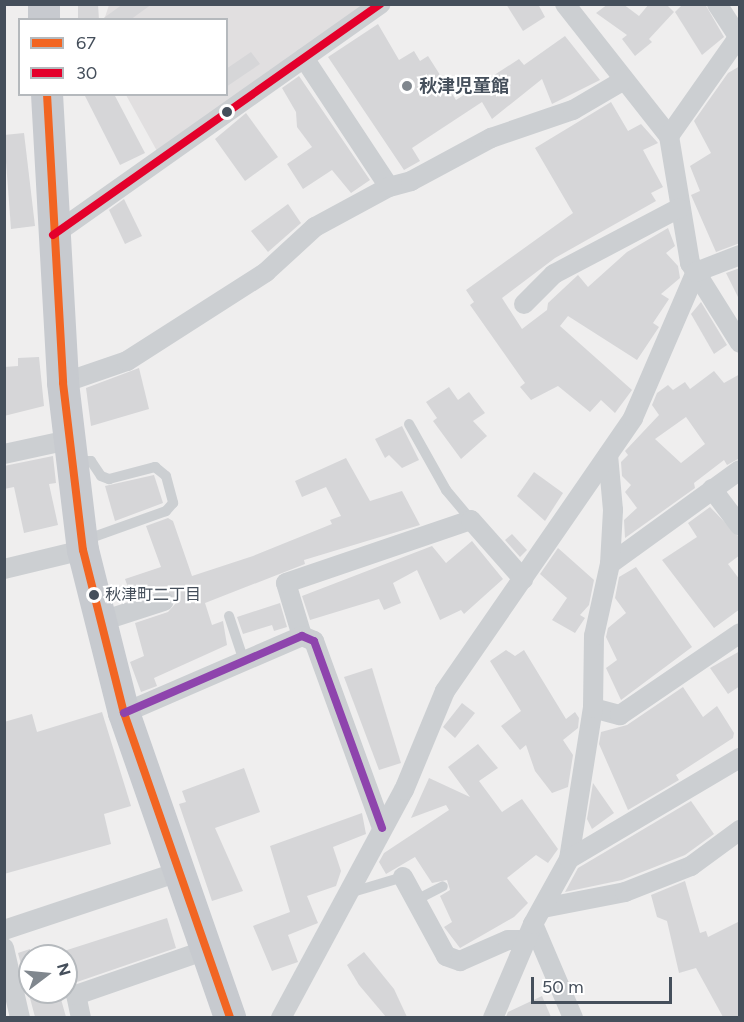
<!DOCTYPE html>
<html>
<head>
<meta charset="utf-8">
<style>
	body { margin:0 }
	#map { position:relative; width:744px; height:1022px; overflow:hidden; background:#efeeee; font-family:Figtree,"Noto Sans JP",sans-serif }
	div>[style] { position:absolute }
	.education>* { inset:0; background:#e1dfe0 }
	.building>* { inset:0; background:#d6d6d8 }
	.lane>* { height:10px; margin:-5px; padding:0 5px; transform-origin:5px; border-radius:5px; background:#cccfd2 }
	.street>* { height:20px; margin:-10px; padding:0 10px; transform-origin:10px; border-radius:10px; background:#cccfd2 }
	.primary>* { height:32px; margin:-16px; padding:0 16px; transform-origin:16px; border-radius:16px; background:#c7cacf }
	.bus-1>* { height:8px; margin:-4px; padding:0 4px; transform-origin:4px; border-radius:4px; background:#f26522 }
	.bus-2>* { height:8px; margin:-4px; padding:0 4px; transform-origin:4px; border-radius:4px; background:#e4002b }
	.bus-3>* { height:8px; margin:-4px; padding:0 4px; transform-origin:4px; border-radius:4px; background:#8e44ad }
	.dots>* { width:16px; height:16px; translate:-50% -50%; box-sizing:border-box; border:3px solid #fff; border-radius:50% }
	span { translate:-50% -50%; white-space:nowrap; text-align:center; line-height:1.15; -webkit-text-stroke:4.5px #fff; paint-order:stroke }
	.bus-label { font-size:16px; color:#454f5b }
	.left { translate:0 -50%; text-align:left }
	.poi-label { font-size:18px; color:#454f5b; font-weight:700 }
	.frame { position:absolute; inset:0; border:6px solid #454f5b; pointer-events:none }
	.legend { position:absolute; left:18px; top:18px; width:210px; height:78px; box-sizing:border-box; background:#fff; border:2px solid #b5b9bd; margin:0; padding:8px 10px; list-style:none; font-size:18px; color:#454f5b }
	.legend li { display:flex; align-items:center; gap:12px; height:30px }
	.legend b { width:30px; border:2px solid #b5b9bd }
	.north { position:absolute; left:18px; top:944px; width:60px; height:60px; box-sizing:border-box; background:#fff; border:2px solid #b5b9bd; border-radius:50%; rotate:74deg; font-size:16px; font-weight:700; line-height:24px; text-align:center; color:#454f5b }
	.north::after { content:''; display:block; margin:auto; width:21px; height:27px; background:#80878e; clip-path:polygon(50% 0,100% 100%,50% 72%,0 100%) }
	.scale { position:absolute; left:531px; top:977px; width:141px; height:27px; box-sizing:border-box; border:3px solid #454f5b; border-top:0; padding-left:8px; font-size:18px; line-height:21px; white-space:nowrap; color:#454f5b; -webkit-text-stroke:4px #fff; paint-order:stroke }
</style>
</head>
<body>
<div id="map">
	<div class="education">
		<div style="clip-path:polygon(109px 5px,364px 5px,157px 151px,126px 95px,226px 94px,226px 20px,104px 20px)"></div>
	</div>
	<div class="building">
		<div style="clip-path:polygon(78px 4px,98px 4px,99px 20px,78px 20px)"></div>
		<div style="clip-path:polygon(123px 4px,152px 4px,130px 20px,101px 20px)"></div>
		<div style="clip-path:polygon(506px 4px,538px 4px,545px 17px,523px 31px)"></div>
		<div style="clip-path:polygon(608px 4px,623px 4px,639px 16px,649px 4px,666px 4px,674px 12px,649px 39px,652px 42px,635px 56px,622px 39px,627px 35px,596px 13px)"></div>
		<div style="clip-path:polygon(683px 4px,705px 4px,724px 37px,702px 55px,675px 12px)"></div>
		<div style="clip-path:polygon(378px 24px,399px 60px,414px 51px,420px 61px,428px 56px,456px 100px,519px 59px,524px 65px,565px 36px,600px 80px,552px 104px,542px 79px,492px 119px,482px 102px,412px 148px,420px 161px,404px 170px,328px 57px)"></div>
		<div style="clip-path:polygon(251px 52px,260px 64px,226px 87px,226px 69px)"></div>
		<div style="clip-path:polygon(740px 66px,740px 243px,716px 252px,691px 195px,700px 191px,690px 166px,711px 153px,694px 121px,728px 73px)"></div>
		<div style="clip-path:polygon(299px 76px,370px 180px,351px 193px,332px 170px,303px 189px,287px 164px,312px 147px,297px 127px,296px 112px,282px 88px)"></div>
		<div style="clip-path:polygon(84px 94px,114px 94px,145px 153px,120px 165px)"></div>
		<div style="clip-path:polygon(611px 102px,628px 131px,641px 124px,658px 143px,643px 150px,663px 187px,651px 193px,656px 201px,555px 258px,502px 298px,522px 329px,547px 310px,548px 303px,578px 275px,588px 287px,627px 252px,668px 228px,675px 246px,666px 253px,678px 266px,680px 278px,661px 294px,669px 299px,653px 323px,659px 327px,637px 360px,568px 316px,560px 326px,632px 390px,615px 413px,601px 400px,590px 412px,558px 386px,531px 400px,520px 387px,525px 383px,470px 305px,474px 302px,466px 290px,573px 213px,535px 148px)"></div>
		<div style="clip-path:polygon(246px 113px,278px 157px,245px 181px,215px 139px)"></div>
		<div style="clip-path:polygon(24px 133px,35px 226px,11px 229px,4px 135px)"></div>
		<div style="clip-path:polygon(124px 199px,142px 236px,125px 244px,109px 210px)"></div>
		<div style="clip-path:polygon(288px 204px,301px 223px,268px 252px,251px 231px)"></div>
		<div style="clip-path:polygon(740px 268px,740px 301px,726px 273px)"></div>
		<div style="clip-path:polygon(701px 302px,727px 345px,714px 354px,691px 314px)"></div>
		<div style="clip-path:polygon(39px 357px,44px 406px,4px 416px,4px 367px,18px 366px,18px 358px)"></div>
		<div style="clip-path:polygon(139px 368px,149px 409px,91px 426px,86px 388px)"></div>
		<div style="clip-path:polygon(evenodd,714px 371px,724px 383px,740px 374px,740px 458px,727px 465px,724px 460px,694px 483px,695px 488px,625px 538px,624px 520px,637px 508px,625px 492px,631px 485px,622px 476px,621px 462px,628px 455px,625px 451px,659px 415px,652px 405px,657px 393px,668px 385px,673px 390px,685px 382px,690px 389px,714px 371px,686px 417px,705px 444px,681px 463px,655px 439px,686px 417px)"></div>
		<div style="clip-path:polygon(449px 387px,458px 400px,469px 392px,485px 413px,473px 421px,487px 436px,461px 459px,433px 421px,437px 418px,426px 402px)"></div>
		<div style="clip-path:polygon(402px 426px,419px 460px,402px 468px,389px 455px,385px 458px,375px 439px)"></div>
		<div style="clip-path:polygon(53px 456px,56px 483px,49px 484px,58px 525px,24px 533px,14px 487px,4px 489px,4px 466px)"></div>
		<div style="clip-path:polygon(346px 458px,370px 501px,402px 491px,420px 525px,304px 560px,305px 564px,205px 603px,212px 625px,223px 621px,227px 645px,154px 678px,157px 686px,141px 692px,130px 662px,144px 656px,135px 623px,168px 612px,176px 603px,166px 589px,132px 599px,125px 579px,161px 567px,146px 526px,168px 518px,173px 521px,192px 576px,253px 556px,332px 524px,330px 520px,341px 516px,326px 487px,302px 497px,295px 481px)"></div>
		<div style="clip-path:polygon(534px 472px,563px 493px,545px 521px,517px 496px)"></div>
		<div style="clip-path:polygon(154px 475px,163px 503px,115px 521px,105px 486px)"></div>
		<div style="clip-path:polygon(710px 507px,740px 538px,740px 555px,728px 564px,740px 580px,740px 609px,714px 628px,662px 560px,697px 537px,688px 523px)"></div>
		<div style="clip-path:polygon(512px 534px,527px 550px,520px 557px,505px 540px)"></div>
		<div style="clip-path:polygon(472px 541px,503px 579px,464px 614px,461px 610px,440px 620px,417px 570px,393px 583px,401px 603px,384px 610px,379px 599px,310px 620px,302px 596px,432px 546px,446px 563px)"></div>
		<div style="clip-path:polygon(558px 548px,594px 580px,589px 605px,580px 615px,585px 618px,575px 633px,552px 620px,567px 598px,540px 574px)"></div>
		<div style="clip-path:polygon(636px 567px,692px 647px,621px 700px,606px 668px,617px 660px,606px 637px,608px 628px,626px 613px,615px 598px,619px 577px)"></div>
		<div style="clip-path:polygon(280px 603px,287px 627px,274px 631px,272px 625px,243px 634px,237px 617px)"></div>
		<div style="clip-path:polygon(506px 650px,515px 656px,524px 650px,566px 719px,575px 712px,579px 718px,578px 728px,563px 740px,573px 755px,568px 787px,552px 793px,535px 771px,526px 745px,520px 750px,501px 726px,521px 711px,490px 661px)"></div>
		<div style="clip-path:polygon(740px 651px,740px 686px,728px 694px,710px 668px)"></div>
		<div style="clip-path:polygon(372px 668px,401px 763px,379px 770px,344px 677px)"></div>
		<div style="clip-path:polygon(683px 687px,703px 717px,717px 706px,734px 733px,733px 738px,676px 775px,679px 780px,628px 810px,599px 744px,601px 732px,627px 725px)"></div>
		<div style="clip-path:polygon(462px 703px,475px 713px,455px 738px,443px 727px)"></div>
		<div style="clip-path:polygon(102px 712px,131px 806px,104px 814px,111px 844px,4px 874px,4px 722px,32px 714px,37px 732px)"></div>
		<div style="clip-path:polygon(478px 744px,498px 768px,479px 781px,502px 812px,522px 799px,558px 849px,548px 863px,536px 855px,507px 878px,528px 903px,514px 917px,460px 948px,444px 927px,452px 922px,440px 896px,450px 890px,447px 880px,432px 883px,415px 857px,386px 874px,379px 862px,384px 853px,449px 810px,446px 805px,411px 818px,429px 778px,470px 797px,448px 767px)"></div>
		<div style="clip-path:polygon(244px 768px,260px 812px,215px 828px,243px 891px,212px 901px,179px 804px,186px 802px,182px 791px)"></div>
		<div style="clip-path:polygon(593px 783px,614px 813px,592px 829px,587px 819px)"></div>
		<div style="clip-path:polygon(691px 801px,714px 834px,685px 855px,622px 880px,565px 892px,578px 868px)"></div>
		<div style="clip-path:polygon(362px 813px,366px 834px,333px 847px,341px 871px,336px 886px,307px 896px,318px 923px,288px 935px,298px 962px,272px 971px,253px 926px,290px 912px,270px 846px)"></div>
		<div style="clip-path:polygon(685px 881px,700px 933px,706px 931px,708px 937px,740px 921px,740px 1017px,723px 1017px,696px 968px,679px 973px,667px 921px,657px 917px,651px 895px)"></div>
		<div style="clip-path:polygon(167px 918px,176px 948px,74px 983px,64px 951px)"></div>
		<div style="clip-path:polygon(30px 949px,30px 992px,59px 992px,66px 1017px,35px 1017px,18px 953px)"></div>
		<div style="clip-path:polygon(364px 952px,394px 989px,407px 1017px,386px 1017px,359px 985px,347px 965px)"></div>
		<div style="clip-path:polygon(542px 996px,551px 1017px,506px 1017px,508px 1012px)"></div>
	</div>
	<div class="lane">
		<div style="left:409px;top:424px;width:76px;rotate:60.7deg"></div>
		<div style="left:446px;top:490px;width:39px;rotate:50deg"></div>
		<div style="left:76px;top:461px;width:15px"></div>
		<div style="left:91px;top:461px;width:18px;rotate:56deg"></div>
		<div style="left:101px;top:476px;width:9px;rotate:21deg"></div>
		<div style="left:109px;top:479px;width:48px;rotate:-14.6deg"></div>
		<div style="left:155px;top:467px;width:14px;rotate:39deg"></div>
		<div style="left:166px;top:476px;width:28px;rotate:75deg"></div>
		<div style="left:173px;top:503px;width:11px;rotate:131deg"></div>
		<div style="left:166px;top:511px;width:86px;rotate:160.3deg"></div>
		<div style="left:229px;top:616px;width:47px;rotate:71.6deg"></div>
		<div style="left:349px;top:893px;width:56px;rotate:-16.5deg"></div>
		<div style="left:416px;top:900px;width:30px;rotate:-27deg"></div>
	</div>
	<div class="street">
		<div style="left:565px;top:4px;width:168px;rotate:51.8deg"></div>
		<div style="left:669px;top:136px;width:129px;rotate:80.6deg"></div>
		<div style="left:690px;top:263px;width:94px;rotate:58deg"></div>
		<div style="left:717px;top:4px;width:38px;rotate:57deg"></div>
		<div style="left:304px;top:58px;width:154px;rotate:56.6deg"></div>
		<div style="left:669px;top:136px;width:123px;rotate:-54.9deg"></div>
		<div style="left:53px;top:235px;width:401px;rotate:-35.2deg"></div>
		<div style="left:524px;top:304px;width:42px;rotate:-45deg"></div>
		<div style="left:554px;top:274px;width:141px;rotate:-27.8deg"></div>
		<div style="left:63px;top:383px;width:68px;rotate:-19deg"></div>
		<div style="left:127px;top:361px;width:165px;rotate:-32.6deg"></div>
		<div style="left:266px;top:272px;width:67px;rotate:-42.6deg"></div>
		<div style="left:315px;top:227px;width:84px;rotate:-28.4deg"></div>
		<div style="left:389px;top:187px;width:23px;rotate:-15deg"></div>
		<div style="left:411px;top:181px;width:91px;rotate:-28.3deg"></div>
		<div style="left:491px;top:138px;width:87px;rotate:-18.9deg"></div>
		<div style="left:573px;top:110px;width:59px;rotate:-30.5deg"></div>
		<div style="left:4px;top:454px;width:66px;rotate:-12.3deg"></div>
		<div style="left:712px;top:489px;width:46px;rotate:52.9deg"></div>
		<div style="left:610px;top:564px;width:160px;rotate:-35.9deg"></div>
		<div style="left:4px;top:569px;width:81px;rotate:-13.5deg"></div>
		<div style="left:99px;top:622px;width:68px;rotate:-17.9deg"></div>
		<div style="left:302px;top:636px;width:55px;rotate:-106.8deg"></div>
		<div style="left:286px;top:583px;width:195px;rotate:-18.8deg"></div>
		<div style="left:471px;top:520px;width:79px;rotate:48.6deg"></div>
		<div style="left:593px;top:708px;width:28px;rotate:15deg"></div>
		<div style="left:620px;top:715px;width:145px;rotate:-34.3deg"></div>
		<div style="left:124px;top:713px;width:194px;rotate:-23.4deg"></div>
		<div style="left:302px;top:636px;width:13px;rotate:23deg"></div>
		<div style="left:314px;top:641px;width:199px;rotate:70deg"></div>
		<div style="left:569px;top:859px;width:153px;rotate:-81deg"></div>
		<div style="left:593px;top:708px;width:72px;rotate:-89.2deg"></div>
		<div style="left:594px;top:636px;width:74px;rotate:-77.5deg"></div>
		<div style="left:610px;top:564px;width:54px;rotate:-86.8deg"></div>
		<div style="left:613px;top:510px;width:55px;rotate:-95.2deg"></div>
		<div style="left:403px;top:877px;width:90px;rotate:61.4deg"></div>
		<div style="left:446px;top:956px;width:15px;rotate:20deg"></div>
		<div style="left:460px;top:961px;width:52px;rotate:-23.6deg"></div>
		<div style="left:508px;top:940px;width:18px"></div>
		<div style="left:543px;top:908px;width:84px;rotate:-11deg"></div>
		<div style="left:625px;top:892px;width:71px;rotate:-21.5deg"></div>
		<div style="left:691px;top:866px;width:61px;rotate:-36.3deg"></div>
		<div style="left:533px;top:924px;width:102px;rotate:66.9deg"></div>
		<div style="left:4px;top:930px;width:183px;rotate:-18.4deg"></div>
		<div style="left:4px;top:948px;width:72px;rotate:77.1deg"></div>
		<div style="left:81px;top:1018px;width:24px;rotate:-102deg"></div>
		<div style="left:76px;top:995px;width:138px;rotate:-19.1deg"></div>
		<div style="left:281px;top:1018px;width:259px;rotate:-61.7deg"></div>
		<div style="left:404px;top:790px;width:107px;rotate:-67.5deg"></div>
		<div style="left:445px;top:691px;width:331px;rotate:-55.4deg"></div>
		<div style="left:633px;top:418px;width:159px;rotate:-66.7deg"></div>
		<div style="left:696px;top:272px;width:47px;rotate:-21.1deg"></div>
		<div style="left:493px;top:1018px;width:102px;rotate:-66.9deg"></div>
		<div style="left:533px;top:924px;width:74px;rotate:-61deg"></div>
		<div style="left:569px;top:859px;width:199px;rotate:-30.6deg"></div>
	</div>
	<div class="primary">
		<div style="left:44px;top:4px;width:16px;rotate:90deg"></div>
		<div style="left:47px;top:94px;width:289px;rotate:86.8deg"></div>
		<div style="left:63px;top:383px;width:168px;rotate:83.2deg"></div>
		<div style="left:83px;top:550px;width:168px;rotate:75.9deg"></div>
		<div style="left:124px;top:713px;width:323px;rotate:70.8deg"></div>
	</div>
	<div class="bus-1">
		<div style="left:47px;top:94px;width:289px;rotate:86.8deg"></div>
		<div style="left:63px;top:383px;width:168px;rotate:83.2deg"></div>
		<div style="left:83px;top:550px;width:168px;rotate:75.9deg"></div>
		<div style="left:124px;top:713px;width:323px;rotate:70.8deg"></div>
	</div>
	<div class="bus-2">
		<div style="left:53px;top:235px;width:401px;rotate:-35.2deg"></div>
	</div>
	<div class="bus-3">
		<div style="left:124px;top:713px;width:194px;rotate:-23.4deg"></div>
		<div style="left:302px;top:636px;width:13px;rotate:23deg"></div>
		<div style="left:314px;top:641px;width:199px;rotate:70deg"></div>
	</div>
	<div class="dots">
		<div style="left:407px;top:86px;background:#80878e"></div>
		<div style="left:227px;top:112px;background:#454f5b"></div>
		<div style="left:94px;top:595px;background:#454f5b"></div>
	</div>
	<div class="bus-label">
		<span class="left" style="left:105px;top:595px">秋津町二丁目</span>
	</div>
	<div class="poi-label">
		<span class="left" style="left:419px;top:86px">秋津児童館</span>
	</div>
	<div class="frame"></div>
	<ul class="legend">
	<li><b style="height:8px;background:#f26522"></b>67</li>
	<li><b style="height:8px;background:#e4002b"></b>30</li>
	</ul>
	<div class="north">N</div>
	<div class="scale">50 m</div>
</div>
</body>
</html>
